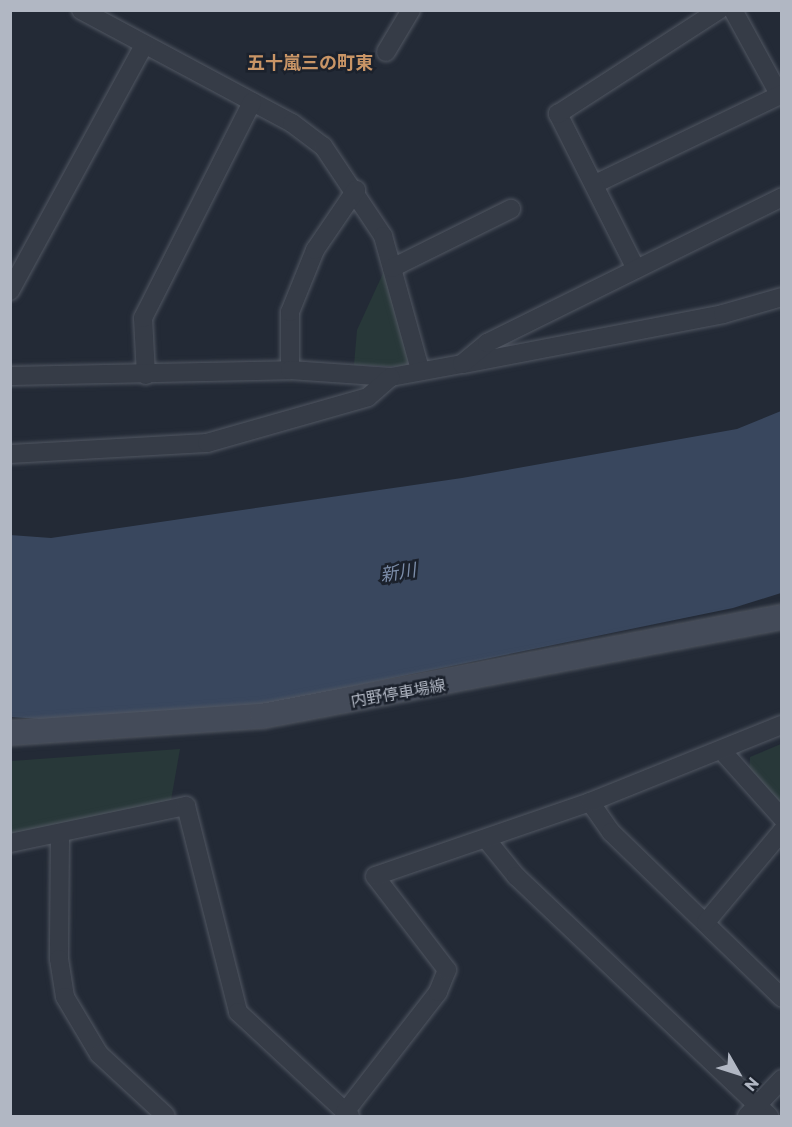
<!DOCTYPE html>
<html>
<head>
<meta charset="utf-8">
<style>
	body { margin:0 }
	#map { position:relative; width:792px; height:1127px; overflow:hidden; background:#232a36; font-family:Commissioner,"Noto Sans JP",sans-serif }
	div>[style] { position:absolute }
	.green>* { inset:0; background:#283839 }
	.water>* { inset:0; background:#39475e }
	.roads { filter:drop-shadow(0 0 2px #515762) drop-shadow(0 0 2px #515762) }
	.street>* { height:18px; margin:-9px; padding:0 9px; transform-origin:9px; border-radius:9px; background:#363c47 }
	.secondary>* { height:24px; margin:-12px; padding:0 12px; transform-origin:12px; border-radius:12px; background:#444b59 }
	span { translate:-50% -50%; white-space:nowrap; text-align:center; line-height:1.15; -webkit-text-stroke:5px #1b212c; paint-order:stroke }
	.street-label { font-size:16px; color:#b1b7c3 }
	.neighbourhood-label { font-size:18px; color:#c99566; font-weight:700 }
	.water-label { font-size:18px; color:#7c8da9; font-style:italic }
	.frame { position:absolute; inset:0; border:12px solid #b1b7c3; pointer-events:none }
	.north { position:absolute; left:708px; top:1043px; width:60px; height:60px; -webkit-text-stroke:4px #1b212c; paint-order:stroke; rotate:129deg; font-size:16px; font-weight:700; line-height:24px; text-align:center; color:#b1b7c3 }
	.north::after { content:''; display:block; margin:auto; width:21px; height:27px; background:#b1b7c3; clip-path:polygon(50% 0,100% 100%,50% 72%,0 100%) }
</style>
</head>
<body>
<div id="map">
	<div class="green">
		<div style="clip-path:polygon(385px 269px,410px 367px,354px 365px,357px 330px)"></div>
		<div style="clip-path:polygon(781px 744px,781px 807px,749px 775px,750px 757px)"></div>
		<div style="clip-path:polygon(180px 749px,170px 806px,11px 838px,11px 761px)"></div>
	</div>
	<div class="water">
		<div style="clip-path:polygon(781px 411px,781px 593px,733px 608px,155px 727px,11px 717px,10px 535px,51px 538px,462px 478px,737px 429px)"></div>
	</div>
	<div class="roads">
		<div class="street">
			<div style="left:81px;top:10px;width:239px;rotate:28.2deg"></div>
			<div style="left:292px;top:123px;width:39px;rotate:37deg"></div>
			<div style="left:323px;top:146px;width:108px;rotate:56.3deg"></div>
			<div style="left:383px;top:236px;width:138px;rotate:74.5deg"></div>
			<div style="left:733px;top:10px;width:96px;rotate:61.3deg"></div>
			<div style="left:386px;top:52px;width:49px;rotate:-59.2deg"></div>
			<div style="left:595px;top:184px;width:208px;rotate:-25.7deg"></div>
			<div style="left:392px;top:268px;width:133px;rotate:-26.4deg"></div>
			<div style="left:636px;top:269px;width:174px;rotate:-116.7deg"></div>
			<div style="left:558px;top:114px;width:192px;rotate:-32.9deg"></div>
			<div style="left:10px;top:291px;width:280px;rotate:-61.4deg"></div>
			<div style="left:464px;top:364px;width:264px;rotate:-10.9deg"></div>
			<div style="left:723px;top:314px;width:61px;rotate:-16.1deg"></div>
			<div style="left:290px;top:370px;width:58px;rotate:-90deg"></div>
			<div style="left:290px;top:312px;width:67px;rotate:-68deg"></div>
			<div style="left:315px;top:250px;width:73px;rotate:-55.7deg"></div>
			<div style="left:146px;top:375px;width:57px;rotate:-93deg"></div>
			<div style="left:143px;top:318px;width:242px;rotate:-63.2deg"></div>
			<div style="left:10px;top:376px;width:280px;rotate:-1.2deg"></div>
			<div style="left:290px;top:370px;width:101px;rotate:4deg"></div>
			<div style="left:391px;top:377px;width:72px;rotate:-10.4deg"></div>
			<div style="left:462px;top:364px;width:33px;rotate:-40deg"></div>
			<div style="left:487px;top:343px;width:329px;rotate:-26.3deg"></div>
			<div style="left:10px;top:454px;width:197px;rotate:-3.2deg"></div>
			<div style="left:207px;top:443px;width:167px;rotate:-15.9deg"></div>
			<div style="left:368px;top:397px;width:30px;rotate:-41deg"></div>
			<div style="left:723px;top:752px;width:89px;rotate:48.2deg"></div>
			<div style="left:590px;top:802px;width:37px;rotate:55deg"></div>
			<div style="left:611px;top:832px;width:238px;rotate:44.1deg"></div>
			<div style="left:60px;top:833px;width:126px;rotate:90.5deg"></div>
			<div style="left:59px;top:959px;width:38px;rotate:81deg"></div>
			<div style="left:65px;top:997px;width:66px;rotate:59.2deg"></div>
			<div style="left:99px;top:1054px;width:91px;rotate:42.8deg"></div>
			<div style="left:486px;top:839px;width:48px;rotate:51deg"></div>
			<div style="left:516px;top:876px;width:349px;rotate:43.5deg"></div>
			<div style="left:10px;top:843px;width:180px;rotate:-11.9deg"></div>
			<div style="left:186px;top:806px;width:212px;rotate:75.8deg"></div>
			<div style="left:238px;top:1012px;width:153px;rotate:42.9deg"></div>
			<div style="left:706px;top:922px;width:119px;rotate:-50.1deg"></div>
			<div style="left:345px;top:1112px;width:152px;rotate:-52.2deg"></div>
			<div style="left:438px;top:992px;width:24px;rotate:-68deg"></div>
			<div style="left:447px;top:970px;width:118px;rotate:-127.5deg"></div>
			<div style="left:375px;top:876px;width:227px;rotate:-19deg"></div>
			<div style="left:590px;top:802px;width:207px;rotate:-21.9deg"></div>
			<div style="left:747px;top:1116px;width:51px;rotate:-46.6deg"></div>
		</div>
		<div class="secondary">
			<div style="left:10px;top:733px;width:253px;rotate:-3.9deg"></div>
			<div style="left:262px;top:716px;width:529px;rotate:-10.78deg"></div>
		</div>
	</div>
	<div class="street-label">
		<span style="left:398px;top:693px;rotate:-10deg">内野停車場線</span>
	</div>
	<div class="neighbourhood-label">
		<span style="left:310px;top:62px">五十嵐三の町東</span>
	</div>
	<div class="water-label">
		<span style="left:398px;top:572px;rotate:-9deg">新川</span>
	</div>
	<div class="frame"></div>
	<div class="north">N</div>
</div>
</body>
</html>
